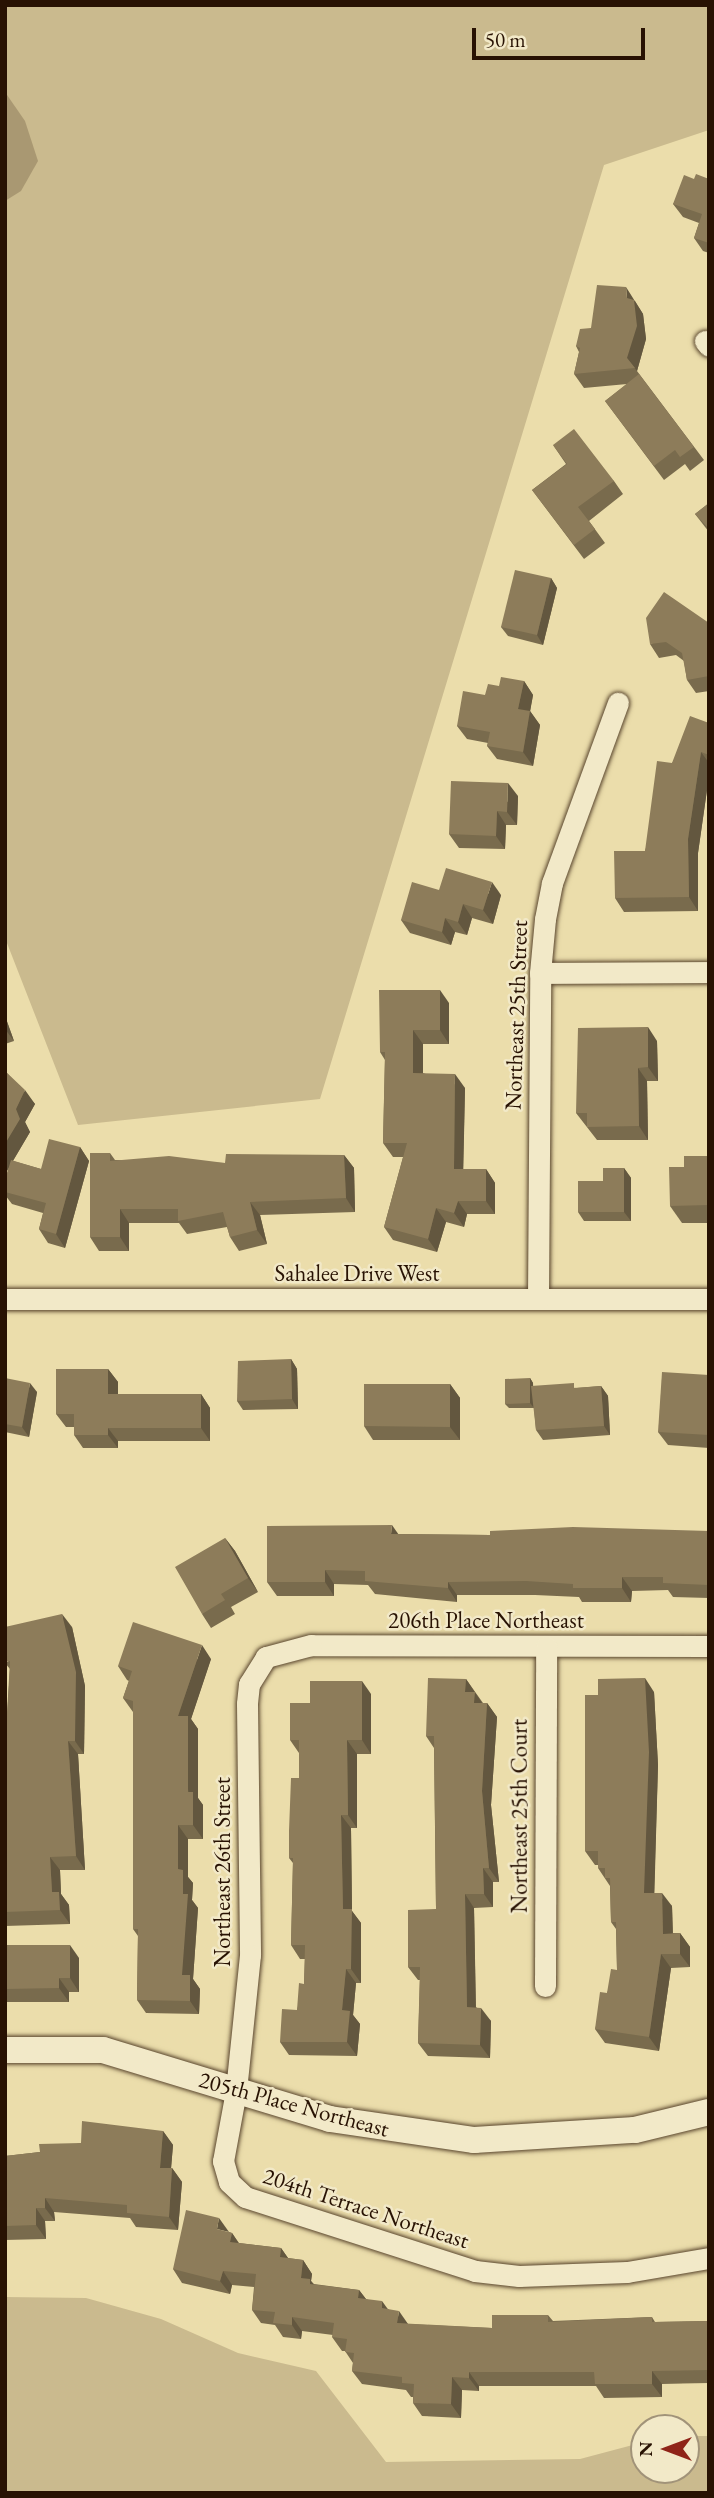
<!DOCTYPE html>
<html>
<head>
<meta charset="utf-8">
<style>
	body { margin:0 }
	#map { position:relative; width:714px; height:2498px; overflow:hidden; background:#ebddab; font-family:"EB Garamond",serif }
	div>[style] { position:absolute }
	.green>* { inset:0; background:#caba8e }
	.water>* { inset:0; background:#a99872 }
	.roads { filter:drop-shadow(0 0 2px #59452d) drop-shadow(0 0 2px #59452d) }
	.minor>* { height:21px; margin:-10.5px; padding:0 10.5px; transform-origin:10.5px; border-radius:10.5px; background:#f2e9c8 }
	.tertiary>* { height:26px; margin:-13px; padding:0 13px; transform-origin:13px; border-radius:13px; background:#f2e9c8 }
	.wall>* { inset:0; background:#796b4d }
	.shaded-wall>* { inset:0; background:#63573f }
	.building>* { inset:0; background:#8d7c5a }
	span { translate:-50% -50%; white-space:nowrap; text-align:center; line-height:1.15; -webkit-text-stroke:5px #f2e9c8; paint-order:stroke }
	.street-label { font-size:23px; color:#281203 }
	.frame { position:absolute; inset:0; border:7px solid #281203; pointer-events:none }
	.north { position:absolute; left:630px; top:2414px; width:70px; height:70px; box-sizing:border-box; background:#f2e9c8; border:2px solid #a19379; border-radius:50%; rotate:270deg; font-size:19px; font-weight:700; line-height:28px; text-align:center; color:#281203 }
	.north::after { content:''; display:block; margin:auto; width:24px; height:32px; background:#8f2418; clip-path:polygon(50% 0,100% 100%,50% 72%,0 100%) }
	.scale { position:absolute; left:472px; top:28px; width:173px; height:32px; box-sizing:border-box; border:4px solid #281203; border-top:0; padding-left:9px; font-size:21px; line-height:24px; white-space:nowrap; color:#281203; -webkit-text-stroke:5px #f2e9c8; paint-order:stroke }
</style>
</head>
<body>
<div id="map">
	<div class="green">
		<div style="clip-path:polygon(5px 5px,709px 5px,709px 130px,604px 165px,320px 1099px,78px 1125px,5px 938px)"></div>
		<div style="clip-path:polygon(5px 2297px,86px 2298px,161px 2319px,238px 2353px,316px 2371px,386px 2462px,580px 2459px,644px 2442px,644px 2470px,686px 2470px,686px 2436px,709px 2436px,709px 2493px,5px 2493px)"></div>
	</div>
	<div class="water">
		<div style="clip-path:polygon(5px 92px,25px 121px,38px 161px,21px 191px,5px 201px)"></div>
	</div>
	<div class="roads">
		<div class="minor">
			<div style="left:705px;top:341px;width:6px;rotate:51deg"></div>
			<div style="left:540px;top:973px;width:169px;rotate:-0.3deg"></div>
			<div style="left:5px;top:1299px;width:704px"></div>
			<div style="left:538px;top:1299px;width:326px;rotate:-89.6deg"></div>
			<div style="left:540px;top:973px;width:54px;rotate:-84.7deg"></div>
			<div style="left:545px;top:919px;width:37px;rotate:-79deg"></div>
			<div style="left:552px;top:883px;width:192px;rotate:-69.9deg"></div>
			<div style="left:709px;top:1646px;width:398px;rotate:-179.9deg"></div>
			<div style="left:311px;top:1645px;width:47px;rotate:165.1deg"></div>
			<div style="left:266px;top:1657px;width:32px;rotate:122deg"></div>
			<div style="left:249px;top:1684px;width:20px;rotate:96deg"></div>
			<div style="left:247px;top:1704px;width:251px;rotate:89.3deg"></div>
			<div style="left:250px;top:1955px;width:137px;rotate:95.9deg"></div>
			<div style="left:236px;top:2091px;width:71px;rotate:100.5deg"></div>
			<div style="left:223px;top:2161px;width:22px;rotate:74deg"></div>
			<div style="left:229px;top:2182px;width:22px;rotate:43deg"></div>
			<div style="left:245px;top:2197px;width:242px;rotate:17.8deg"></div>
			<div style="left:475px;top:2271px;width:44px;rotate:6.5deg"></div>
			<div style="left:519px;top:2276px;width:108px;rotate:-2.1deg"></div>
			<div style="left:627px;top:2272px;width:83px;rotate:-9.7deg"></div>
			<div style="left:545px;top:1986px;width:339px;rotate:-89.8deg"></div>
		</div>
		<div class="tertiary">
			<div style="left:5px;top:2050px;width:98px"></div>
			<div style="left:103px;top:2050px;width:237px;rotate:16.9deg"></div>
			<div style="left:330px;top:2119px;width:146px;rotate:8.3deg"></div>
			<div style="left:474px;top:2140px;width:161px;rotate:-3.6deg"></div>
			<div style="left:635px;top:2130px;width:76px;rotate:-13.7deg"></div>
		</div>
	</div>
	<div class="wall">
		<div style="clip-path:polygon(694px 179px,709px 179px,709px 253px,703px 251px,694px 238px,699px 223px,683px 217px,673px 204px)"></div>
		<div style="clip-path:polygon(635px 301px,643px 314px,646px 339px,637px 371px,704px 460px,690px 471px,685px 464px,664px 480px,605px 401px,627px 384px,584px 388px,574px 374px,579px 352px,576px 346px,591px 328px)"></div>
		<div style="clip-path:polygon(553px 445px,614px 481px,623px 494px,589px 521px,605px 543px,584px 559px,532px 490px,566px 464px)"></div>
		<div style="clip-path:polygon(709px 503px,709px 532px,695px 514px)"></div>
		<div style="clip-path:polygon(551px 578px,557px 588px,543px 645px,508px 636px,501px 627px)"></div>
		<div style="clip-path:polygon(709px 623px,709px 691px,696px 693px,687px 680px,684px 661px,676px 655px,659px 658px,650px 644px)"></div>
		<div style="clip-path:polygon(524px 681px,533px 695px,530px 711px,540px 725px,533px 766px,497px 759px,487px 746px,488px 743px,467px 739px,457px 726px,485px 695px,499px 686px)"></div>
		<div style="clip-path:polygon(709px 723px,709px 776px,698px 853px,698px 911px,624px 912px,615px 898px,645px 851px,672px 763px)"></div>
		<div style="clip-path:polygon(518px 796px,517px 825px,506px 825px,505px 849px,459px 848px,449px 834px)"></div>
		<div style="clip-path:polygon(439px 890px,501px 895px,493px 924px,472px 918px,467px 935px,455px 932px,451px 945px,410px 933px,401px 920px)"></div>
		<div style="clip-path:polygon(449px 1003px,449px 1044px,423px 1044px,423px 1073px,465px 1088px,463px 1169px,486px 1169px,495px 1183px,495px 1214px,467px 1214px,464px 1227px,446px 1222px,437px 1252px,393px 1240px,384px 1227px,403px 1157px,393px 1157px,383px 1143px,385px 1060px,380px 1052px)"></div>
		<div style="clip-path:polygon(5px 1016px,14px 1041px,5px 1044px)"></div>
		<div style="clip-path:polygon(657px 1041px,658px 1081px,647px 1081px,648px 1140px,597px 1140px,576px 1113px)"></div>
		<div style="clip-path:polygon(5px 1071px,35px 1104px,25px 1122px,30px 1132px,13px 1161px,41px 1169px,80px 1147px,89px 1161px,65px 1248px,48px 1243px,39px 1229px,43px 1213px,12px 1204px,5px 1195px,5px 1180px,9px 1168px,5px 1174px)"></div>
		<div style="clip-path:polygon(110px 1153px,115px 1160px,225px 1163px,344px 1155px,354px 1168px,355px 1212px,260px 1215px,267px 1244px,239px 1251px,230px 1237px,227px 1227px,187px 1234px,179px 1223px,129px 1223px,129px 1251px,99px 1251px,90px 1237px)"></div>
		<div style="clip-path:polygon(709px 1156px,709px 1223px,682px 1223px,670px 1206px,684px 1167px)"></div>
		<div style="clip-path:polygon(624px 1168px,631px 1178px,631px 1221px,584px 1221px,578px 1212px,603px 1181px)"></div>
		<div style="clip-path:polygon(291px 1359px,297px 1369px,298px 1409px,243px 1410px,237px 1401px)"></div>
		<div style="clip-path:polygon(108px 1369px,118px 1382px,118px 1394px,201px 1394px,210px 1408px,210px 1441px,118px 1441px,118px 1448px,83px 1448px,74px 1435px,74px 1427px,66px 1427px,56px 1414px)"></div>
		<div style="clip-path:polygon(709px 1375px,709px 1448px,668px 1445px,658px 1432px)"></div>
		<div style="clip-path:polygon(5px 1378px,37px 1392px,29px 1437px,5px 1432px)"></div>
		<div style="clip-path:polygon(530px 1378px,533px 1383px,533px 1386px,577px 1388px,601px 1386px,608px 1396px,610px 1435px,543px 1440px,536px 1430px,534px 1408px,509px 1408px,505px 1404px)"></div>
		<div style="clip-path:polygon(450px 1384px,460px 1398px,460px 1440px,373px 1440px,364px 1426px)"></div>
		<div style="clip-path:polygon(709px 1531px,709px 1598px,673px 1597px,668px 1590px,632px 1591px,631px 1602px,582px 1602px,579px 1597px,535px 1595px,457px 1595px,457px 1602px,375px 1594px,368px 1585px,334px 1584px,334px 1596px,277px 1596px,267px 1582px,398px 1534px,490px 1535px)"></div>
		<div style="clip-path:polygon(225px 1538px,235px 1551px,258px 1592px,231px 1607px,235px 1614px,211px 1628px,202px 1614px)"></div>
		<div style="clip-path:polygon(72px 1627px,85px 1686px,84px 1754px,78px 1754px,85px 1870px,60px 1870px,61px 1894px,69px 1905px,70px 1924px,5px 1926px,5px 1749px,10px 1669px,5px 1663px)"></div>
		<div style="clip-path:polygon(211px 1659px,191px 1719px,198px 1729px,198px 1798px,203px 1805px,203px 1839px,188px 1839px,188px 1877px,193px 1883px,192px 1900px,198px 1908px,193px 1979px,200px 1989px,199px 2014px,146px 2013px,137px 2000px,138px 1936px,133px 1929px,133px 1712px,123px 1698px,129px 1681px,127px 1680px,118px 1666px)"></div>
		<div style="clip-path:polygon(466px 1679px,483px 1703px,487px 1703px,497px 1717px,491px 1805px,499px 1882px,493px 1882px,493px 1907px,474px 1908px,476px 2007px,491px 2021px,490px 2058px,428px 2056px,418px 2043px,420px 1980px,418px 1980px,408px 1967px,436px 1909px,434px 1748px,426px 1736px)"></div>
		<div style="clip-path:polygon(654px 1692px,658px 1765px,654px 1893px,672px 1906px,673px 1933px,680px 1933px,690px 1947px,690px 1967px,671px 1968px,659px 2051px,605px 2043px,595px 2029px,607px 1993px,617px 1970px,616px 1929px,611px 1922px,610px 1886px,598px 1868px,598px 1865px,595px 1865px,585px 1851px)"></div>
		<div style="clip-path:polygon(371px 1694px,371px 1754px,357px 1754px,357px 1828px,351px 1828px,352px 1911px,361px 1923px,361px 1983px,356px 1983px,353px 2015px,360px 2024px,357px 2056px,289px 2055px,280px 2042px,297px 2010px,304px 1984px,305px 1959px,300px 1959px,291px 1945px,293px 1863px,289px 1858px,299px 1778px,299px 1753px,290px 1740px,310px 1703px)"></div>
		<div style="clip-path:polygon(5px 1945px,79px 1958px,79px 1992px,69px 1992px,69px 2002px,5px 2002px)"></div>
		<div style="clip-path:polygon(163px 2131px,173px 2145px,171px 2168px,172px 2168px,182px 2182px,178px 2230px,136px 2227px,130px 2218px,54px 2212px,55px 2221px,45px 2221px,46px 2239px,5px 2240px,5px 2156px,40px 2152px,81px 2143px)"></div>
		<div style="clip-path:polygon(229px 2232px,232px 2233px,239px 2243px,281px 2248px,288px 2258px,303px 2260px,312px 2274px,311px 2281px,314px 2284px,359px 2290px,366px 2299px,388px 2309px,408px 2324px,492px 2328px,548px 2315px,553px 2321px,652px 2317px,655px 2322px,708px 2321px,709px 2281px,709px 2383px,662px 2384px,662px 2397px,604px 2398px,596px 2386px,479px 2386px,479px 2391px,462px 2390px,461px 2418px,422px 2416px,413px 2403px,413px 2397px,411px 2397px,406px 2390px,362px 2384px,352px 2371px,353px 2363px,345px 2351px,342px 2351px,332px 2337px,333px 2335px,302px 2331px,301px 2339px,283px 2337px,275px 2325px,261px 2323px,252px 2310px,254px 2287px,232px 2285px,230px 2294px,182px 2283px,173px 2269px)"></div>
	</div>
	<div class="shaded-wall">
		<div style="clip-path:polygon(626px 287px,643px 314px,646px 339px,637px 371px,627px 358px,627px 298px)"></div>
		<div style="clip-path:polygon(551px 578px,557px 588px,543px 645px,537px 635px)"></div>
		<div style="clip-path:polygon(524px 681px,533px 695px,528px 723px,518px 709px)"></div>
		<div style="clip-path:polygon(530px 711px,540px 725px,533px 766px,523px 752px)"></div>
		<div style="clip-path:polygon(701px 752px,709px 763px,709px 776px,698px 853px,698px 911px,689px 897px,688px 839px)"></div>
		<div style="clip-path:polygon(508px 783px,518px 796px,517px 825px,507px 812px)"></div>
		<div style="clip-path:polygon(497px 811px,506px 825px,505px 849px,496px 836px)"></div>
		<div style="clip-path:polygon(492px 882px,501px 895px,493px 924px,483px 910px)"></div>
		<div style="clip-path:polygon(463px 904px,472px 918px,467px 935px,458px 922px)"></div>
		<div style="clip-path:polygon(445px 918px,455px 932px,451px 945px,442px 932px)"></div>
		<div style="clip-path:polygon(440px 990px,449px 1003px,449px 1044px,440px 1030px)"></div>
		<div style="clip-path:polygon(5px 1016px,14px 1041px,5px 1029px)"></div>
		<div style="clip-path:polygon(648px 1027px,657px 1041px,658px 1081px,648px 1067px)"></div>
		<div style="clip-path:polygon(413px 1030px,423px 1044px,423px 1087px,413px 1073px)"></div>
		<div style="clip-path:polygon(638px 1068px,647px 1081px,648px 1140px,639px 1126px)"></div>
		<div style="clip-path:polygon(455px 1074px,465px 1088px,463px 1183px,454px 1169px)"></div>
		<div style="clip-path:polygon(25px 1090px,35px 1104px,25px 1122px,30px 1132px,5px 1174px,5px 1144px,16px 1109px)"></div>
		<div style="clip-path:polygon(80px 1147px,89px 1161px,65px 1248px,56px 1234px)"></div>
		<div style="clip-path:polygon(344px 1155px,354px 1168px,355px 1212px,346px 1198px)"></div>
		<div style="clip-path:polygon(624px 1168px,631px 1178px,631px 1221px,624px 1212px)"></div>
		<div style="clip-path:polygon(486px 1169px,495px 1183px,495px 1214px,486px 1201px)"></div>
		<div style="clip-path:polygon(458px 1201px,467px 1214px,464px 1227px,454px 1213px)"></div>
		<div style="clip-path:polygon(250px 1202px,260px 1215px,267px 1244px,257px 1230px)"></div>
		<div style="clip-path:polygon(436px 1208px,446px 1222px,437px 1252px,428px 1239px)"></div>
		<div style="clip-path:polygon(120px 1209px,129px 1223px,129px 1251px,120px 1237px)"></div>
		<div style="clip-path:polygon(291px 1359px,297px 1369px,298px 1409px,292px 1399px)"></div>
		<div style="clip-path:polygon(108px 1369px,118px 1382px,118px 1408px,108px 1394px)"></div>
		<div style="clip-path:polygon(530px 1378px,533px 1383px,534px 1408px,530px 1403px)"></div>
		<div style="clip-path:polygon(30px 1383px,37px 1392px,29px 1437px,22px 1427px)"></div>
		<div style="clip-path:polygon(450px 1384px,460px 1398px,460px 1440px,450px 1427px)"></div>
		<div style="clip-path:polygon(601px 1386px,608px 1396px,610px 1435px,604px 1426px)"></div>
		<div style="clip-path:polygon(201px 1394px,210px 1408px,210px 1441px,201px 1428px)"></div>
		<div style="clip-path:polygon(108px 1428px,118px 1441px,118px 1448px,108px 1435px)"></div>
		<div style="clip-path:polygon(392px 1525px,401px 1538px,391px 1534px)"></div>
		<div style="clip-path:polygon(225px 1538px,235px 1551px,258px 1592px,248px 1578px)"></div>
		<div style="clip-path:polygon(325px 1570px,334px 1584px,334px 1596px,325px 1582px)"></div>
		<div style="clip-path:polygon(622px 1577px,632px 1591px,631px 1602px,622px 1588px)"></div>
		<div style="clip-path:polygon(448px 1582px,457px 1595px,457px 1602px,448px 1588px)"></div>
		<div style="clip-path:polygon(62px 1614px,72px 1627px,85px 1686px,84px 1754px,75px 1741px)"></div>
		<div style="clip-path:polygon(202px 1645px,211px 1659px,191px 1719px,198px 1729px,198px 1798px,203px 1805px,203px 1839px,193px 1825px,178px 1716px)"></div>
		<div style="clip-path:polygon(645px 1678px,654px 1692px,658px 1765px,654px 1907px,644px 1893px)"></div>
		<div style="clip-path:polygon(466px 1679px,484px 1706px,484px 1717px,465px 1692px)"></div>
		<div style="clip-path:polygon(362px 1681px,371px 1694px,371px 1754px,362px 1740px)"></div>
		<div style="clip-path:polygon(487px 1703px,497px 1717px,491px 1805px,499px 1882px,489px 1868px,482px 1791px)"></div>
		<div style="clip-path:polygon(347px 1740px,357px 1754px,357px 1828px,348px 1815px)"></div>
		<div style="clip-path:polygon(68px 1741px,78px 1754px,85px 1870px,76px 1856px)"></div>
		<div style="clip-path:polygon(341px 1815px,351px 1828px,352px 1911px,361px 1923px,361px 1983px,351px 1969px,343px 1909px)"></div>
		<div style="clip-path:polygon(178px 1825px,188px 1839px,188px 1877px,193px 1883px,192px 1900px,198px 1908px,193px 1979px,200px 1989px,199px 2014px,190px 2001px,182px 1975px,183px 1894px,178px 1869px)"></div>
		<div style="clip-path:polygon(50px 1857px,60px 1870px,61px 1894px,69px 1905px,70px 1924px,60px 1910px,52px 1892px)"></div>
		<div style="clip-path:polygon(483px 1868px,493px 1882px,493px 1907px,484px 1894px)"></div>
		<div style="clip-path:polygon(662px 1893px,672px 1906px,673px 1947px,663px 1934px)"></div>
		<div style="clip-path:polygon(465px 1894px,474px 1908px,476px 2021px,467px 2007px)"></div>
		<div style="clip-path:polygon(680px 1933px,690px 1947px,690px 1967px,680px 1954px)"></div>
		<div style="clip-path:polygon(70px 1945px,79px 1958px,79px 1992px,70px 1978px)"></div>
		<div style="clip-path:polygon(661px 1954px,671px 1968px,659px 2051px,649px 2037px)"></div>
		<div style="clip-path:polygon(346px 1969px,356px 1983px,353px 2015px,360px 2024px,357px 2056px,347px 2042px,342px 2010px)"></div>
		<div style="clip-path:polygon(59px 1978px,69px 1992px,69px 2002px,59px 1988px)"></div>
		<div style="clip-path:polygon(481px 2008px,491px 2021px,490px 2058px,480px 2045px)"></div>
		<div style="clip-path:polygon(163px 2131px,173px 2145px,170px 2181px,160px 2168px)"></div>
		<div style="clip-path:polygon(172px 2168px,182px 2182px,178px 2230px,169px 2217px)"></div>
		<div style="clip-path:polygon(45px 2198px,54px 2212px,55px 2221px,45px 2208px)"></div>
		<div style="clip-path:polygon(36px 2208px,45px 2221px,46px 2239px,36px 2225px)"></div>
		<div style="clip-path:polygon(219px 2218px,229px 2232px,217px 2229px)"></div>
		<div style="clip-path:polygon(232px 2233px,241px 2247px,230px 2242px)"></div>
		<div style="clip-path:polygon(281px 2248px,290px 2261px,280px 2257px)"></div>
		<div style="clip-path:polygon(303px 2260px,312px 2274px,311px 2281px,320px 2293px,301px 2278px)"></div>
		<div style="clip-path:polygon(223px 2271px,232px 2285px,230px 2294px,220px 2281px)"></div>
		<div style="clip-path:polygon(359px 2290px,369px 2303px,358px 2298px)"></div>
		<div style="clip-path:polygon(382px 2301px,392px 2315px,382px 2308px)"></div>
		<div style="clip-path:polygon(399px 2311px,408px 2324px,397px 2323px)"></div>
		<div style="clip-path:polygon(292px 2317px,302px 2331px,301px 2339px,292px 2325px)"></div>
		<div style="clip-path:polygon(652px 2371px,662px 2384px,662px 2397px,652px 2384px)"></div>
		<div style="clip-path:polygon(469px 2372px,479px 2386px,479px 2391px,469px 2378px)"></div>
		<div style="clip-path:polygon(452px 2377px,462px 2390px,461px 2418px,451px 2404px)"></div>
	</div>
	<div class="building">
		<div style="clip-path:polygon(696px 174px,709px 179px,709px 243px,694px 238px,702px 214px,673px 204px,684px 175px,694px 179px)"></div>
		<div style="clip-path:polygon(597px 285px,626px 287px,627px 298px,634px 300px,637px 326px,627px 358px,635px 368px,574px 374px,580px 348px,576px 346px,580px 329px,591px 328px)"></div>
		<div style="clip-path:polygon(639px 374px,694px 447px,680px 457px,675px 450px,654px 466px,605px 401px)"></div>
		<div style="clip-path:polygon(574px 429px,614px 481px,578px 507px,595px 529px,574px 545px,532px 490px,567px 464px,553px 445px)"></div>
		<div style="clip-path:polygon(709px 503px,709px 529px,695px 514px)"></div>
		<div style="clip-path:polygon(515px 570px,551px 578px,537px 635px,501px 627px)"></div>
		<div style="clip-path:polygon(664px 592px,709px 623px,709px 676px,687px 680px,682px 653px,666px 642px,650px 644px,646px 618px)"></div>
		<div style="clip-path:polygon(501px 677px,524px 681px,518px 709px,530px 711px,523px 752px,487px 746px,490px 732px,457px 726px,463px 691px,485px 695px,488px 684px,499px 686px)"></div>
		<div style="clip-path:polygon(690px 716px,709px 723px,709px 755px,701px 752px,688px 839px,689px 897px,615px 898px,614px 851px,645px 851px,657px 761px,672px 763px)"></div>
		<div style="clip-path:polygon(451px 781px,508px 783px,507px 812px,497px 811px,496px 836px,449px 834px)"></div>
		<div style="clip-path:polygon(446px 868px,492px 882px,483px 910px,463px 904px,458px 922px,445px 918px,442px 932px,401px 920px,412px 882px,439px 890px)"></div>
		<div style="clip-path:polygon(379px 990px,440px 990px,440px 1030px,413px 1030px,413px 1073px,455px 1074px,454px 1169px,486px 1169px,486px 1201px,458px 1201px,454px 1213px,436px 1208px,428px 1239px,384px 1227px,407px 1143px,383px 1143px,385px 1052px,380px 1052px)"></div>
		<div style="clip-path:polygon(648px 1027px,648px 1067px,638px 1068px,639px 1126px,587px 1127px,587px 1113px,576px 1113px,578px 1028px)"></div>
		<div style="clip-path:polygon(5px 1071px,25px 1090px,16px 1109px,20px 1119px,5px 1144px)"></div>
		<div style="clip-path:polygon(49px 1139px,80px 1147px,56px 1234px,39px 1229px,46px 1203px,5px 1192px,5px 1180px,11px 1160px,41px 1169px)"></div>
		<div style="clip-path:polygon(90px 1153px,110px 1153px,110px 1161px,169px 1156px,225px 1163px,226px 1154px,344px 1155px,346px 1198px,250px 1202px,257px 1230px,230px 1237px,223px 1212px,178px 1221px,178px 1209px,120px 1209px,120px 1237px,90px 1237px)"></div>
		<div style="clip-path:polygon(684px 1156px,709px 1156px,709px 1205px,670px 1206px,669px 1167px,684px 1167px)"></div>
		<div style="clip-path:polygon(603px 1168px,624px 1168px,624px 1212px,578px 1212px,578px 1181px,603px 1181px)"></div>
		<div style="clip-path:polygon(291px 1359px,292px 1399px,237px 1401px,238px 1361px)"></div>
		<div style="clip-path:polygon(56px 1369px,108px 1369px,108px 1394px,201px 1394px,201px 1428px,108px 1428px,108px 1435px,74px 1435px,74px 1414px,56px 1414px)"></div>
		<div style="clip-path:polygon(662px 1372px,709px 1375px,709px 1435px,658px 1432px)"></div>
		<div style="clip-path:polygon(5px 1378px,30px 1383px,22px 1427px,5px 1424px)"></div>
		<div style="clip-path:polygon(530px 1378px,530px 1403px,505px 1404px,505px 1379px)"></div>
		<div style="clip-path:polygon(574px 1383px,574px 1388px,601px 1386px,604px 1426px,536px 1430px,531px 1386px)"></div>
		<div style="clip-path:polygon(364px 1384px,450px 1384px,450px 1427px,364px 1426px)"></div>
		<div style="clip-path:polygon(392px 1525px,391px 1534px,490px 1535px,490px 1531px,573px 1527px,709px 1531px,709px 1585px,663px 1583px,663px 1577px,622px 1577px,622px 1588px,573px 1588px,573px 1584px,526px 1581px,448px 1582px,448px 1588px,365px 1581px,365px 1571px,325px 1570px,325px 1582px,267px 1582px,267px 1526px)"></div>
		<div style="clip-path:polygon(225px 1538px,248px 1578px,221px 1594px,225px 1600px,202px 1614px,175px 1567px)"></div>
		<div style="clip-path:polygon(62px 1614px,76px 1672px,75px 1741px,68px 1741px,76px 1856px,50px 1857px,52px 1892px,59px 1892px,60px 1910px,5px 1912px,5px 1749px,10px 1661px,5px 1662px,5px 1627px)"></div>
		<div style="clip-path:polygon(133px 1622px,202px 1645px,178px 1716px,188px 1716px,188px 1792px,193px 1792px,193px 1825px,178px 1825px,178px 1869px,183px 1870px,183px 1894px,188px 1894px,182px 1975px,190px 1975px,190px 2001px,137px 2000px,138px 1929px,133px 1929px,133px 1701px,123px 1698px,132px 1671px,118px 1666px)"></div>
		<div style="clip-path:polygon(428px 1678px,466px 1679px,465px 1692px,475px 1692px,474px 1703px,487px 1703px,482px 1791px,489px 1868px,483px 1868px,484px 1894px,465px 1894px,467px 2007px,481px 2008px,480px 2045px,418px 2043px,420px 1967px,408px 1967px,408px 1910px,436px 1909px,434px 1736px,426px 1736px)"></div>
		<div style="clip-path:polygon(645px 1678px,649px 1752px,644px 1893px,662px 1893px,663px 1934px,680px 1933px,680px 1954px,661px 1954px,649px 2037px,595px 2029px,600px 1992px,607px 1993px,611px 1969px,617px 1970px,616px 1922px,611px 1922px,610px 1878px,605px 1878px,605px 1868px,598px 1868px,598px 1851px,585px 1851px,585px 1695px,598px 1695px,598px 1679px)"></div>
		<div style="clip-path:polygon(310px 1681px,362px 1681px,362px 1740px,347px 1740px,348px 1815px,341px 1815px,343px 1909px,352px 1909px,351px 1969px,346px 1969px,342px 2010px,350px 2011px,347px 2042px,280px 2042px,282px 2009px,297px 2010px,299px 1983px,304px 1984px,305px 1945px,291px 1945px,293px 1858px,289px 1858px,289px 1831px,291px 1778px,299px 1778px,299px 1740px,290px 1740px,290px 1703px,310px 1703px)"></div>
		<div style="clip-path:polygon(5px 1945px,70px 1945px,70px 1978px,59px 1978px,59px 1988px,5px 1989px)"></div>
		<div style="clip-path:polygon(82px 2121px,163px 2131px,160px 2168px,172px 2168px,169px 2217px,127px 2213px,127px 2205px,45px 2198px,45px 2208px,36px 2208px,36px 2225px,5px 2226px,5px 2156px,40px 2152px,39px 2144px,81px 2143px)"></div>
		<div style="clip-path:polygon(186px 2210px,219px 2218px,217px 2229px,232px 2233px,230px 2242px,281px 2248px,280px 2257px,303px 2260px,301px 2278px,310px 2279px,310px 2284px,359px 2290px,358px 2298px,382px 2301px,382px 2308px,399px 2311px,397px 2323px,492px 2328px,492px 2315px,548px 2315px,548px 2322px,652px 2317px,652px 2322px,708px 2321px,708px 2281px,709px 2281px,709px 2370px,652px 2371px,652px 2384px,595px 2384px,594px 2372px,469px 2372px,469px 2378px,452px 2377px,451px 2404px,413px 2403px,414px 2384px,402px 2383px,402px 2377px,352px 2371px,354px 2353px,345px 2352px,347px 2339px,332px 2337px,334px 2323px,292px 2317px,292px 2325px,273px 2323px,275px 2312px,252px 2310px,256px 2274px,223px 2271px,220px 2281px,173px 2269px)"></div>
	</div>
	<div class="street-label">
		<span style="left:516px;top:1015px;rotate:-88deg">Northeast 25th Street</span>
		<span style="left:357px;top:1273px">Sahalee Drive West</span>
		<span style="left:486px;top:1620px">206th Place Northeast</span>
		<span style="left:519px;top:1816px;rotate:-90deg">Northeast 25th Court</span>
		<span style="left:222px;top:1872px;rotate:-90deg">Northeast 26th Street</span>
		<span style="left:294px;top:2104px;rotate:15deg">205th Place Northeast</span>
		<span style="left:366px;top:2208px;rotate:18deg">204th Terrace Northeast</span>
	</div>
	<div class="frame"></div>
	<div class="north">N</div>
	<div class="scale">50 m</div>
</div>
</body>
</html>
